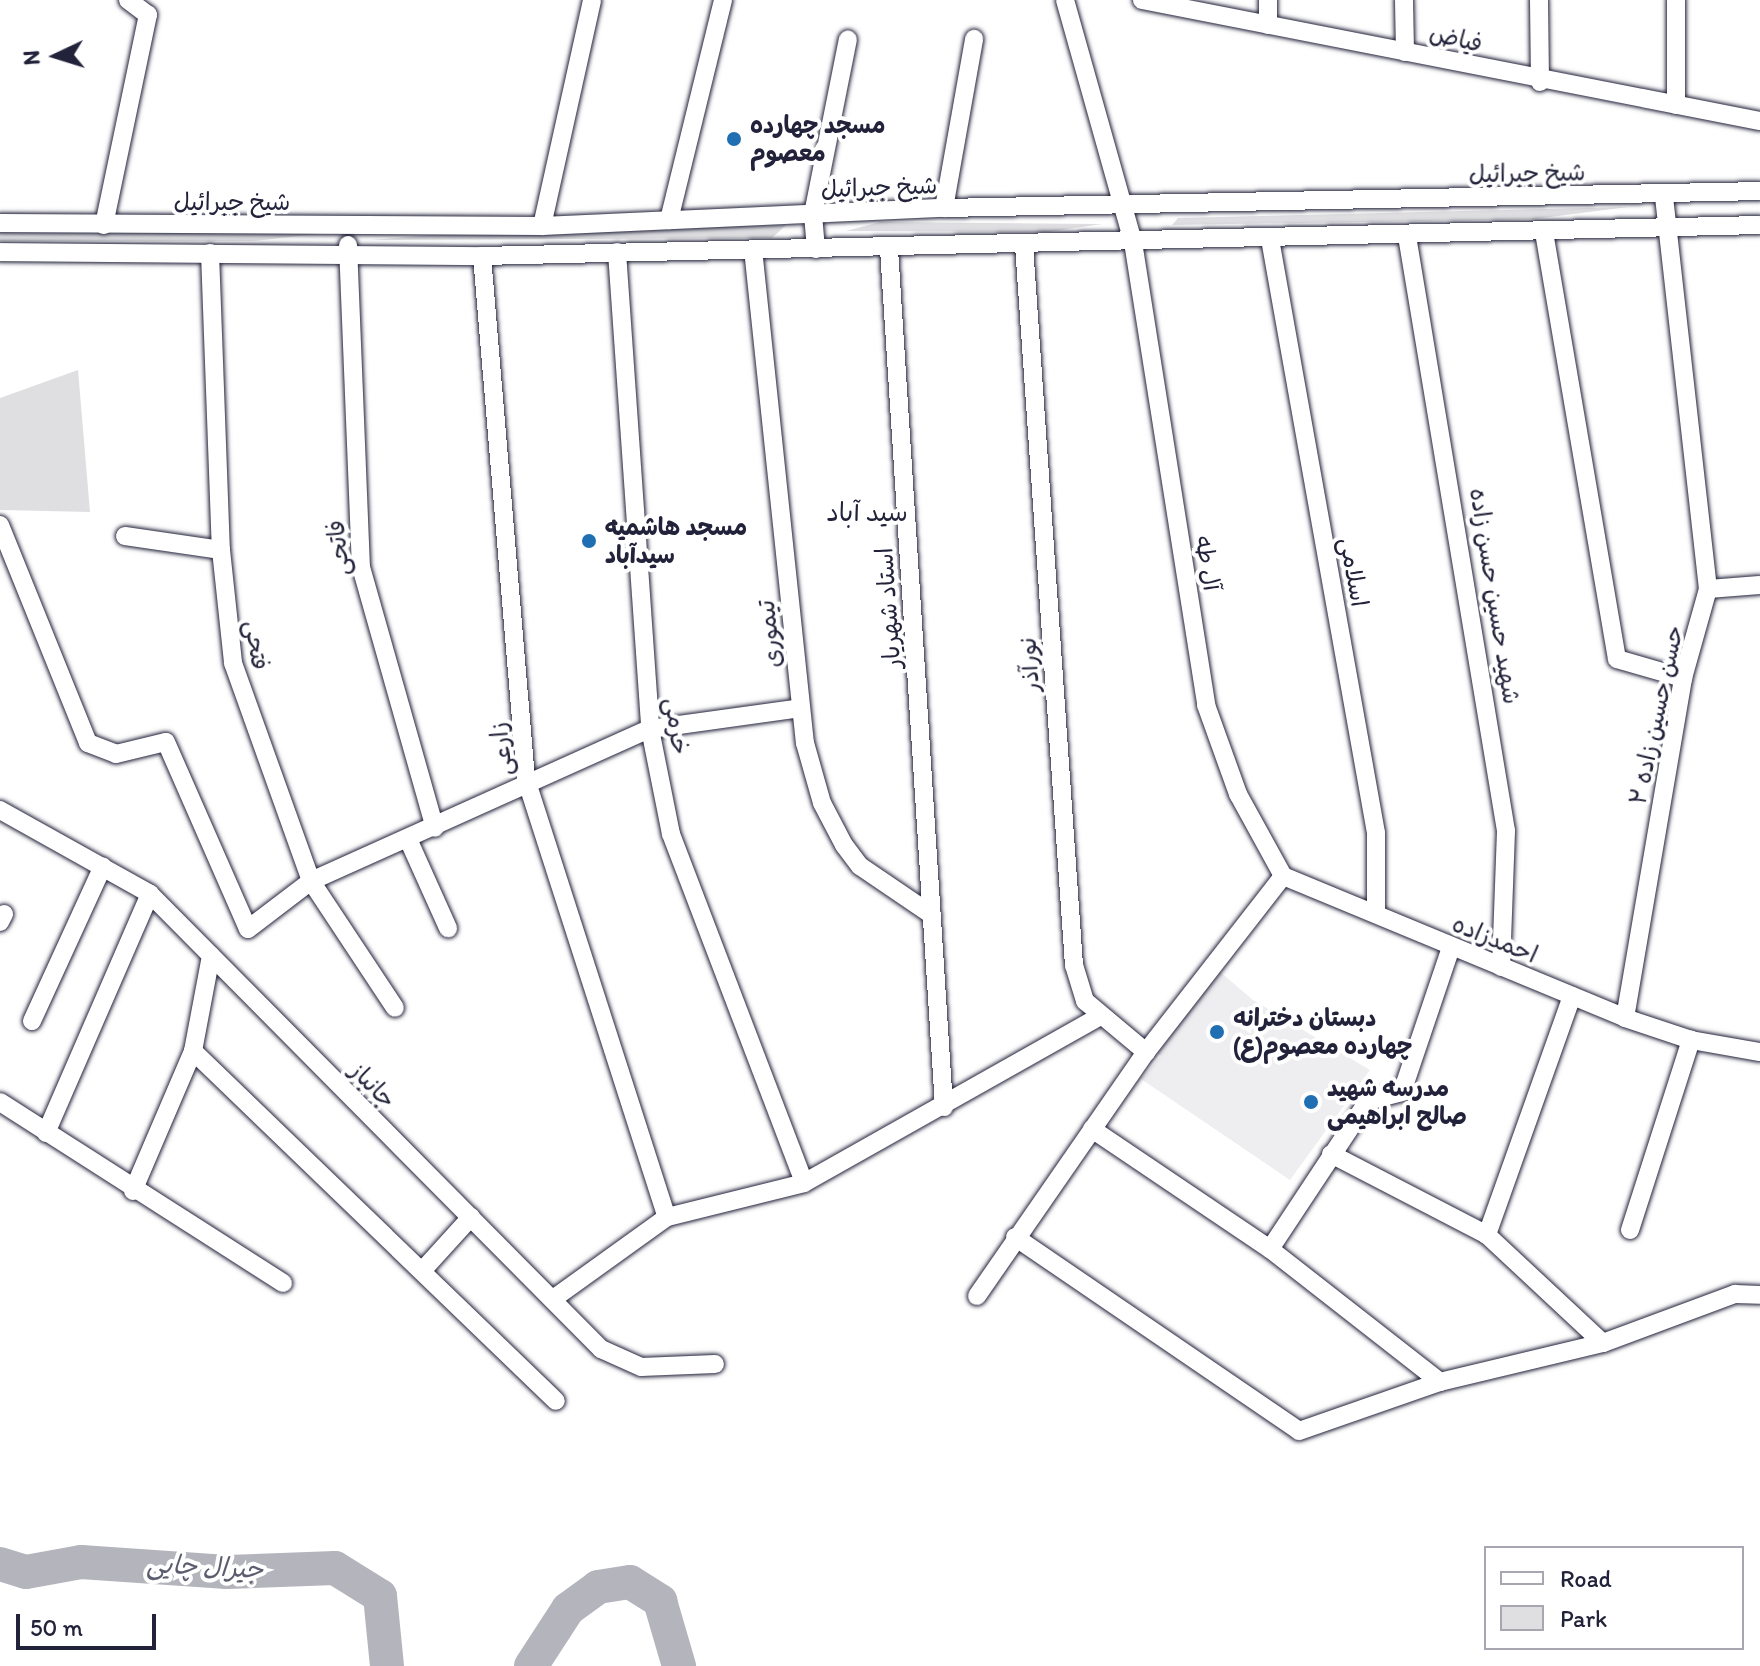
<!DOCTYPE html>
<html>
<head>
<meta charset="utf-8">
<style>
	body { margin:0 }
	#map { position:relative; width:1760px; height:1666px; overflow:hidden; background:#fff; font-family:Itim,"Playpen Sans Arabic",sans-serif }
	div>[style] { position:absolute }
	.built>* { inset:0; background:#eeeef1 }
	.green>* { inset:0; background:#dfdfe2 }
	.river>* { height:34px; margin:-17px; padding:0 17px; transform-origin:17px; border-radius:17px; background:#b4b4bc }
	.roads { filter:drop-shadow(0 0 2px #22223b) drop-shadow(0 0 2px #22223b) }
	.minor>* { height:18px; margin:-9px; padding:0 9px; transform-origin:9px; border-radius:9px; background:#fff }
	.dots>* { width:22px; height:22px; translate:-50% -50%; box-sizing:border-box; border:4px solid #fff; border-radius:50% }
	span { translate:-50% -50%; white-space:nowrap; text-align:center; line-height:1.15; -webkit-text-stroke:8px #fff; paint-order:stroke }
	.street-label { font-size:24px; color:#22223b }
	.poi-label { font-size:24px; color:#22223b; font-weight:700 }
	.left { translate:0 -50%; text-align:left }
	.neighbourhood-label { font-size:26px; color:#22223b }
	.water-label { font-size:26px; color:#5c5c6f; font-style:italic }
	.legend { position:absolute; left:1484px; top:1546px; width:260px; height:104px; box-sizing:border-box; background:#fff; border:2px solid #a7a7b1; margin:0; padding:10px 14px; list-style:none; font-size:24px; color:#22223b }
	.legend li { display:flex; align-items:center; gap:16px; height:40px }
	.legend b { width:40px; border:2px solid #a7a7b1 }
	.north { position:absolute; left:16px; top:16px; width:80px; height:80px; -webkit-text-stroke:6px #fff; paint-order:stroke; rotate:266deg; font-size:22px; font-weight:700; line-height:32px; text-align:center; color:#22223b }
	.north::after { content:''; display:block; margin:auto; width:28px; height:36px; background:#22223b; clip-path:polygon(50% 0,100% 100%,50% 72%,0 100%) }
	.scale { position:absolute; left:16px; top:1614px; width:140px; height:36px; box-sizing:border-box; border:4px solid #22223b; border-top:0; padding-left:10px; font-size:24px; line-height:28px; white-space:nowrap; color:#22223b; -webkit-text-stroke:6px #fff; paint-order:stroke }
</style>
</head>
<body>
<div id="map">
	<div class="built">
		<div style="clip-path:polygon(1219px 971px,1253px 1000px,1370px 1070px,1290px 1180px,1141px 1079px,1161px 1056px,1153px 1050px)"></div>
	</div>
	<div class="green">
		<div style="clip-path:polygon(1628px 207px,1534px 219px,1172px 225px,1178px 218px)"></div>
		<div style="clip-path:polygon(880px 222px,1102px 224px,1048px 232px,846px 231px)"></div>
		<div style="clip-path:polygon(786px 225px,772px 238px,371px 240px,471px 232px)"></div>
		<div style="clip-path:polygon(0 233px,325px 233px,253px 241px,0 241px)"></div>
		<div style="clip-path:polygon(78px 370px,90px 512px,0 510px,0 398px)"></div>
	</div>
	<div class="river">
		<div style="left:0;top:1564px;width:27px;rotate:17deg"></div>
		<div style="left:26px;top:1572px;width:56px;rotate:-10.3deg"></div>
		<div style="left:81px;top:1562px;width:146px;rotate:3.9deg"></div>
		<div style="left:227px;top:1572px;width:108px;rotate:-2.1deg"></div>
		<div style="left:335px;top:1568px;width:53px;rotate:31.9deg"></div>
		<div style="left:380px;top:1596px;width:70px;rotate:84.3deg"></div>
		<div style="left:531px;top:1666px;width:68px;rotate:-57deg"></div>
		<div style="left:568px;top:1609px;width:37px;rotate:-36deg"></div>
		<div style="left:598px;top:1587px;width:32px;rotate:-9deg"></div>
		<div style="left:630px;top:1582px;width:36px;rotate:32deg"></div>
		<div style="left:660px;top:1601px;width:68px;rotate:73.7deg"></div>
	</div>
	<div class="roads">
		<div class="minor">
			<div style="left:1065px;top:0;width:251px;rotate:74.3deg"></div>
			<div style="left:1133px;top:242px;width:469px;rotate:81deg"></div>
			<div style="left:1206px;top:705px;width:95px;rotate:70.2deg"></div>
			<div style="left:1238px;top:794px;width:94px;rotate:61.2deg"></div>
			<div style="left:1142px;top:0;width:630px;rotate:11.08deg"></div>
			<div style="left:1404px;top:0;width:52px;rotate:88.9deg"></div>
			<div style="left:1539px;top:0;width:82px;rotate:89.3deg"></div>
			<div style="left:1676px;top:0;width:105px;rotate:90deg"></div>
			<div style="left:1268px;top:25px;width:25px;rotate:-90deg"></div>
			<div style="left:944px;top:208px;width:172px;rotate:-79.9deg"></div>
			<div style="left:669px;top:220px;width:227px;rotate:-76.2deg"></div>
			<div style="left:0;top:223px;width:542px;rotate:0.32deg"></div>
			<div style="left:542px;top:226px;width:402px;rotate:-2.6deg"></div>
			<div style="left:944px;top:208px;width:816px;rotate:-1.19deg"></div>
			<div style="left:104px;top:225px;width:215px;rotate:-78.2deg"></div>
			<div style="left:148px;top:15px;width:25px;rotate:-143deg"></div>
			<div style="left:542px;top:226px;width:231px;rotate:-77.5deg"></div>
			<div style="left:1544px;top:232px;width:433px;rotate:80.3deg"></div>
			<div style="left:1617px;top:659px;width:69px;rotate:16.1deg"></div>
			<div style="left:1407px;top:236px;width:603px;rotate:80.55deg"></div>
			<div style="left:1506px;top:831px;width:136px;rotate:92.1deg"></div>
			<div style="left:1270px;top:239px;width:603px;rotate:79.88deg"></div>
			<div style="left:1376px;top:833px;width:81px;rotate:90deg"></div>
			<div style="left:348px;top:245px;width:322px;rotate:87.7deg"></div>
			<div style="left:361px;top:567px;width:271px;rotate:74.2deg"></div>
			<div style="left:1024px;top:245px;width:722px;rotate:86.03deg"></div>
			<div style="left:1074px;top:965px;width:38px;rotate:73deg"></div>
			<div style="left:1085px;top:1001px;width:80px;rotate:39.9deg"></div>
			<div style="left:753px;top:249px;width:497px;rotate:84deg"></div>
			<div style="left:805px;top:743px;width:62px;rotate:74.2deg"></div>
			<div style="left:822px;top:803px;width:47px;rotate:62.4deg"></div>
			<div style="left:844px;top:845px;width:26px;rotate:53deg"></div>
			<div style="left:860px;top:866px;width:87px;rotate:34.2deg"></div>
			<div style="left:816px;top:249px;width:35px;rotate:-95deg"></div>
			<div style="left:813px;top:214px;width:178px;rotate:-78.7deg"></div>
			<div style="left:889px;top:249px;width:860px;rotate:86.33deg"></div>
			<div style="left:0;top:252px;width:482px;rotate:0.5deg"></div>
			<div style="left:482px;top:256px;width:1278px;rotate:-1.39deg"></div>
			<div style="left:617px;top:252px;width:478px;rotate:86deg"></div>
			<div style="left:650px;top:729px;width:107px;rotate:78.7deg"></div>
			<div style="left:671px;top:834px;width:373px;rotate:69.1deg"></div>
			<div style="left:210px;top:253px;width:297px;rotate:87.9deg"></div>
			<div style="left:221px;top:550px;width:114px;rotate:83.9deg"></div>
			<div style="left:233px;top:663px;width:232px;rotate:70.3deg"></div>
			<div style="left:311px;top:881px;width:152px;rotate:56.5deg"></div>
			<div style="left:482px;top:256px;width:525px;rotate:85.19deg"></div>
			<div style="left:526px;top:779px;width:460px;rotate:72.2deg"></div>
			<div style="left:0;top:525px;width:235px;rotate:68deg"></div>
			<div style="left:88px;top:743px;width:30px;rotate:21deg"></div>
			<div style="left:116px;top:754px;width:51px;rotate:-13.5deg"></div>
			<div style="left:166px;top:742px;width:204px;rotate:66.3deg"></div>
			<div style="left:248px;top:929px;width:79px;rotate:-37.3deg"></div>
			<div style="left:311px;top:881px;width:372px;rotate:-24.2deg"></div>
			<div style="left:650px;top:729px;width:152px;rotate:-7.9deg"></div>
			<div style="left:125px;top:536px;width:97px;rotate:8.3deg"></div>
			<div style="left:1708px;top:589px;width:52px;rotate:-4.4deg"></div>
			<div style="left:0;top:810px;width:172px;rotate:29.2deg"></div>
			<div style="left:150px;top:894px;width:641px;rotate:45.25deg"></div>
			<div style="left:601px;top:1349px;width:44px;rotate:24.2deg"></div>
			<div style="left:641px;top:1367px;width:74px;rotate:-2.3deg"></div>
			<div style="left:408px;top:839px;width:98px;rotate:65.8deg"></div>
			<div style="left:1283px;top:876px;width:370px;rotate:22.5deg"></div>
			<div style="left:1625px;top:1018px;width:70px;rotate:18.4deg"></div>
			<div style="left:1691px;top:1040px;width:70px;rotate:9.9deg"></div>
			<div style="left:0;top:922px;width:9px;rotate:-63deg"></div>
			<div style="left:1572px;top:996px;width:254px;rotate:109.6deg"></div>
			<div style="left:1487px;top:1235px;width:158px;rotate:43deg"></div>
			<div style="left:1625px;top:1018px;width:345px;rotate:-80.3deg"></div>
			<div style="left:1683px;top:678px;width:92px;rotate:-74.3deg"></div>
			<div style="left:1708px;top:589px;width:397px;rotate:-96.4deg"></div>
			<div style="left:32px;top:1021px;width:170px;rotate:-65.4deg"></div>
			<div style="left:193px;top:1051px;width:504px;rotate:43.96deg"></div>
			<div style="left:0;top:1102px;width:336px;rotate:32.6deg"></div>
			<div style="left:1092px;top:1129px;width:215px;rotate:34deg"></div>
			<div style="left:1270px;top:1249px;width:216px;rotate:38deg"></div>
			<div style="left:1440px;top:1382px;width:168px;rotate:-13.5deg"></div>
			<div style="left:1603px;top:1343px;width:141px;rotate:-20.4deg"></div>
			<div style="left:1735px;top:1294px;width:25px;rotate:2deg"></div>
			<div style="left:46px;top:1133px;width:261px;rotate:-66.5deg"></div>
			<div style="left:1331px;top:1154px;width:176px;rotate:27.4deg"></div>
			<div style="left:133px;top:1191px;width:152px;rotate:-66.8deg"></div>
			<div style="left:193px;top:1051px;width:97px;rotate:-79.3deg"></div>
			<div style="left:1630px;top:1230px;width:200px;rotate:-72.2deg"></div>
			<div style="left:1015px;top:1237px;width:344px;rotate:34.3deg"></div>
			<div style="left:1299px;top:1431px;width:149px;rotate:-19.2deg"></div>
			<div style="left:1270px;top:1249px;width:178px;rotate:-56.5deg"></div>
			<div style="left:1368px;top:1101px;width:35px;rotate:-15deg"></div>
			<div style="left:1402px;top:1092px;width:153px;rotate:-71.3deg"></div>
			<div style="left:422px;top:1271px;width:73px;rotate:-47.8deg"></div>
			<div style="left:977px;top:1296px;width:297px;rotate:-55.3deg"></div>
			<div style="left:1146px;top:1052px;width:223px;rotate:-52.1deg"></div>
			<div style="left:553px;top:1299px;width:140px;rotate:-35.7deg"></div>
			<div style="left:667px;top:1217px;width:141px;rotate:-13.9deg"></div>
			<div style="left:804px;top:1183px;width:338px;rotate:-29.4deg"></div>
		</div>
	</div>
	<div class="dots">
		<div style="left:734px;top:139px;background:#1f6fb2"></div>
		<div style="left:589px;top:541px;background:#1f6fb2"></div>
		<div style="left:1217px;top:1032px;background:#1f6fb2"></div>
		<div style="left:1311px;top:1102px;background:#1f6fb2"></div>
	</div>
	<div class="street-label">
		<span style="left:1456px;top:38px;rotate:13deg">فیاض</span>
		<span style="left:1527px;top:173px;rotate:-1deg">شیخ جبرائیل</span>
		<span style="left:879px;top:187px;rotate:-2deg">شیخ جبرائیل</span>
		<span style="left:232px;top:202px">شیخ جبرائیل</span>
		<span style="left:338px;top:548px;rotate:-96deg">فاتحی</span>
		<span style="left:1208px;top:563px;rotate:81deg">آل طه</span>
		<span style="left:1354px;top:572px;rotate:80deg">اسلامی</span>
		<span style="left:1495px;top:596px;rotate:81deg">شهید حسین حسن زاده</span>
		<span style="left:888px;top:608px;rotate:-94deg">استاد شهریار</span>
		<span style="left:769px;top:634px;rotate:-96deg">تیموری</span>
		<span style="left:257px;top:645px;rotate:81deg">فتحی</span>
		<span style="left:1029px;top:665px;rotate:-94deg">نورآذر</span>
		<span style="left:1656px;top:715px;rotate:-78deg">حسن حسین زاده ۲</span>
		<span style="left:677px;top:726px;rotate:82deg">خرمی</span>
		<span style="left:501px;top:749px;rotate:-96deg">زارعی</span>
		<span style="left:1495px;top:939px;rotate:22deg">احمدزاده</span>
		<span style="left:373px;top:1085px;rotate:45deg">جانباز</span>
	</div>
	<div class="poi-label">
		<span class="left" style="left:750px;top:139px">مسجد چهارده<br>معصوم</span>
		<span class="left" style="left:605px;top:541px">مسجد هاشمیه<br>سیدآباد</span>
		<span class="left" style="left:1233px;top:1032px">دبستان دخترانه<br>چهارده معصوم(ع)</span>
		<span class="left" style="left:1327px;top:1102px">مدرسه شهید<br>صالح ابراهیمی</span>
	</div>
	<div class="neighbourhood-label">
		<span style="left:867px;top:513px">سید آباد</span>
	</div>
	<div class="water-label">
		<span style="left:205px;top:1567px;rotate:3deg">جیرال چایی</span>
	</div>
	<ul class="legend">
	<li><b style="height:10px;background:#fff"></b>Road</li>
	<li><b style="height:22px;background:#dfdfe2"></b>Park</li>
	</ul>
	<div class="north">N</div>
	<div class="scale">50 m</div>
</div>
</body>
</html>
